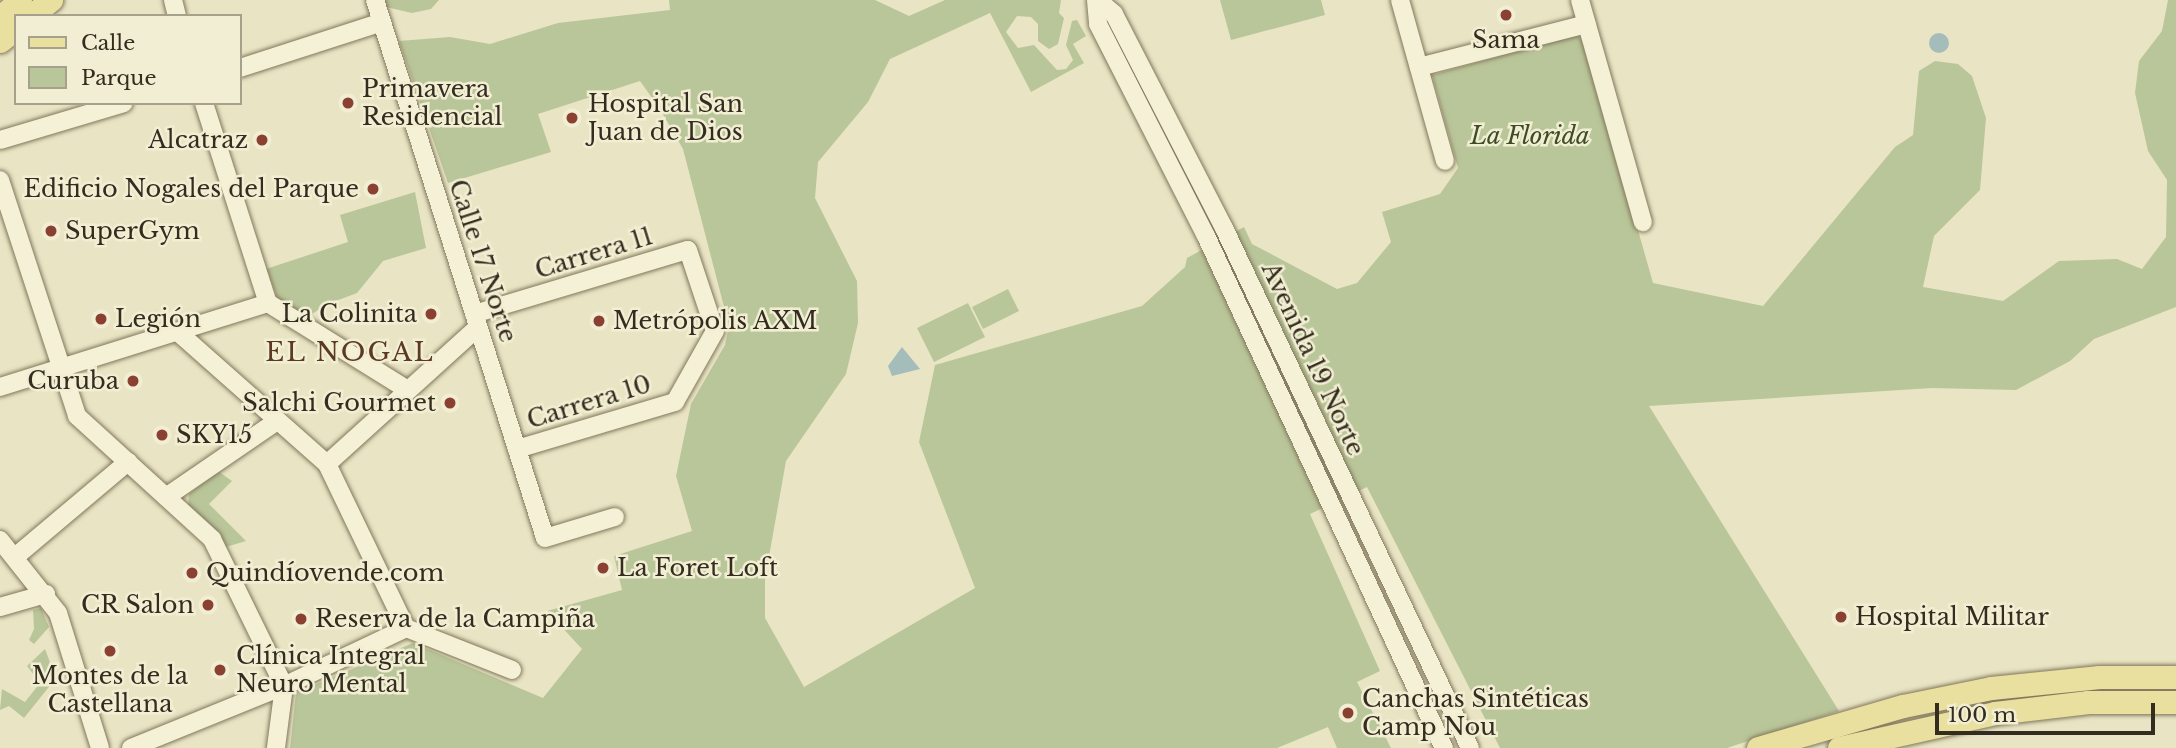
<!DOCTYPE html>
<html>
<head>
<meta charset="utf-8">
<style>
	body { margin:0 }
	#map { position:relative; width:2176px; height:748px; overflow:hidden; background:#e9e5c4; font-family:"Libre Baskerville",serif }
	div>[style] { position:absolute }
	.green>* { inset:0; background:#b9c699 }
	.water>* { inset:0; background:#a5bdba }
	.round { border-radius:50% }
	.roads { filter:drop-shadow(0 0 2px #82775c) drop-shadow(0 0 2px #82775c) }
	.minor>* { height:18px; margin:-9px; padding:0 9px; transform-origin:9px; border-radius:9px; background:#f5f1d6 }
	.major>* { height:23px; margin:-11.5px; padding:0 11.5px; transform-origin:11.5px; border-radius:11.5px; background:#e9df9f }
	.dots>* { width:19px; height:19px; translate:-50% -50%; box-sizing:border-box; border:4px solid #f2eed3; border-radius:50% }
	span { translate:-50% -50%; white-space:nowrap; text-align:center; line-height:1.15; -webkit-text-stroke:5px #f2eed3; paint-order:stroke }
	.poi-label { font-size:24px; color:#342d1f }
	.left { translate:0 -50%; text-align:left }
	.right { translate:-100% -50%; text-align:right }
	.park-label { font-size:24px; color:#3d4e27; font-style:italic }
	.street-label { font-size:24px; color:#342d1f }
	.neighbourhood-label { font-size:26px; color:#5c3922; letter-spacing:2px }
	.legend { position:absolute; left:14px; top:14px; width:228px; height:91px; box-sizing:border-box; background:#f2eed3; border:2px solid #a6a18b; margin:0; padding:9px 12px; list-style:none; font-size:21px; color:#342d1f }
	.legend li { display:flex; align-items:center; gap:14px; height:35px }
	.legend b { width:35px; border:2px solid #a6a18b }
	.scale { position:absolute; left:1935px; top:703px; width:220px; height:32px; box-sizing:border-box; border:4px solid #342d1f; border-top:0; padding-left:9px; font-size:21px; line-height:24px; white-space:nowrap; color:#342d1f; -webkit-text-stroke:5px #f2eed3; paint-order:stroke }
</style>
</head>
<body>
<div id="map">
	<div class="green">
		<div style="clip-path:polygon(384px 0,439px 0,431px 9px,412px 13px,386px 7px)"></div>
		<div style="clip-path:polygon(669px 0,875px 0,909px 16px,945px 0,1061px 0,1059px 13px,1064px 18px,1058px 44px,1049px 49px,1038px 41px,1038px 24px,1031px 17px,1017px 16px,1006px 32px,1018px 48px,1034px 45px,1057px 70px,1066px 69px,1073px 60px,1066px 45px,1072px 21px,1077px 20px,1086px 36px,1073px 44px,1084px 63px,1031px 92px,990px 13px,890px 59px,868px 102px,818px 162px,815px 198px,857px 281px,858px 323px,846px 374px,786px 461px,765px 579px,765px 618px,804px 687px,975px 588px,919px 442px,935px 365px,1142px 306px,1185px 267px,1187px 258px,1244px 227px,1252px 244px,1337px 289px,1357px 283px,1391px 242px,1382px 212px,1440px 194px,1458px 168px,1432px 75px,1576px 35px,1585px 43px,1653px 283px,1763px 306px,1895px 147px,1913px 135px,1919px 71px,1935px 61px,1958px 64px,1972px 76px,1986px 118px,1980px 190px,1934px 236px,1923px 287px,2003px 301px,2059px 261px,2117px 259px,2142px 269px,2166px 237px,2167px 180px,2148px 151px,2135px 93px,2139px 61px,2162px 31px,2168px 0,2176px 0,2176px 307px,2094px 339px,2070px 361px,2016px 390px,1932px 388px,1649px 406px,1839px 711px,1727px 748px,1500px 748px,1367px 487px,1310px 514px,1380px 671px,1357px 682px,1391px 748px,1337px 748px,1328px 727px,1277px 748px,290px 748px,296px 693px,413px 643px,543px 698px,582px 649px,547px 611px,622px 590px,614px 556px,692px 531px,676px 476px,691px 404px,725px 345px,729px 326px,683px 149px,660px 109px,640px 81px,538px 114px,551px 152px,448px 183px,399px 41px,450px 37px,490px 44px,558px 23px,670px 10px)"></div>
		<div style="clip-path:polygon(1220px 0,1321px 0,1325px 15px,1231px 40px)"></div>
		<div style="clip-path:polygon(415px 192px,426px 248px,383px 261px,357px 293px,325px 305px,308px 317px,279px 302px,266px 269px,348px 242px,340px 215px)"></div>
		<div style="clip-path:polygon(1008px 289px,1019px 311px,983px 329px,972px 307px)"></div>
		<div style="clip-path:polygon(968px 303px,985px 337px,934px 362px,917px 328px)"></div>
		<div style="clip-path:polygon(218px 471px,232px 481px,209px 504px,246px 541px,226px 547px,219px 534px,188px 507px,189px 494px)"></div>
		<div style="clip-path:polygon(41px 608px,49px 627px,34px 644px,29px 640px,34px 629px,33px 610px)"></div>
		<div style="clip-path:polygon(45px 649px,56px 678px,24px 718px,9px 706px,0 710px,2px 689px,25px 702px,40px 683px,27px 666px)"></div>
	</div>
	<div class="water">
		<div class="round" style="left:1929px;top:33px;width:20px;height:20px"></div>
		<div style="clip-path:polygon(902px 347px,920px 369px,892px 376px,888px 366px)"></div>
	</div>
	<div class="roads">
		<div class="minor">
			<div style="left:173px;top:0;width:16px;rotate:76deg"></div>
			<div style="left:375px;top:0;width:564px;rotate:72.46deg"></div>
			<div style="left:545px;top:538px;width:73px;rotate:-16.7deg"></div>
			<div style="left:1096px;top:0;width:24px;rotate:85deg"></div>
			<div style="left:1098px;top:24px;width:238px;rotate:63deg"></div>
			<div style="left:1206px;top:236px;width:565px;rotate:65.07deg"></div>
			<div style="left:1098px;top:0;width:21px;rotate:41deg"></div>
			<div style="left:1114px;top:14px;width:241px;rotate:62.8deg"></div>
			<div style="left:1224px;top:228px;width:575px;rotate:64.68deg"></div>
			<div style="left:1400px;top:0;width:167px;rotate:74.4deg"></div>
			<div style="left:1580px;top:0;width:231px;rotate:74.2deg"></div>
			<div style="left:1419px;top:67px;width:173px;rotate:-14.4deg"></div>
			<div style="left:240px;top:68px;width:149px;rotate:-17.9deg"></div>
			<div style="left:204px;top:103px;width:210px;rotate:72.3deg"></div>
			<div style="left:268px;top:303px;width:163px;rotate:31.9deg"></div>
			<div style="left:0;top:140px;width:129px;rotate:-16.6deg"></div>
			<div style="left:0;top:180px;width:248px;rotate:71.9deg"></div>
			<div style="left:77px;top:416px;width:183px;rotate:42.3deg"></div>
			<div style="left:212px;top:539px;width:164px;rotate:63.9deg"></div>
			<div style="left:284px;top:686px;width:63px;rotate:97.4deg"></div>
			<div style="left:474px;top:314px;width:223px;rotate:-16.7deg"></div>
			<div style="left:688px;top:250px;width:85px;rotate:71.6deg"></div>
			<div style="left:715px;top:331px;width:81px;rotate:119.4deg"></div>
			<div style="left:675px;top:402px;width:165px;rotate:163.4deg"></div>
			<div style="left:179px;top:333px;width:198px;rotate:41.5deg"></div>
			<div style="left:327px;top:464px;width:182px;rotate:64.3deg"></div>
			<div style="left:0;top:387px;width:281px;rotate:-17.4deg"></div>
			<div style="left:327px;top:464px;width:204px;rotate:-42.2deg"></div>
			<div style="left:166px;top:497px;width:135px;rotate:-34.4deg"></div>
			<div style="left:0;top:540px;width:93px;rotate:51.5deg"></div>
			<div style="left:58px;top:613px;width:141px;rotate:72.7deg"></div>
			<div style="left:15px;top:557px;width:148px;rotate:-40.1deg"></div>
			<div style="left:0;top:607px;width:48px;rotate:-15.8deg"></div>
			<div style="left:406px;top:628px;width:114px;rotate:21.6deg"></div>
			<div style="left:131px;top:748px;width:165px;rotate:-22.1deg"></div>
			<div style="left:284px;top:686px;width:135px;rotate:-25.4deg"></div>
		</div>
		<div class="major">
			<div style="left:31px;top:16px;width:26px;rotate:-39deg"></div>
			<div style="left:0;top:17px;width:26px;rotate:-40deg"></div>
			<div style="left:0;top:41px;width:21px;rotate:-39deg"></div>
			<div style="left:1758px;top:748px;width:151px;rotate:-16.2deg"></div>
			<div style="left:1903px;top:706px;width:90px;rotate:-11.6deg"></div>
			<div style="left:1991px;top:688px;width:109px;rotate:-5.8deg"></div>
			<div style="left:2099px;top:677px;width:77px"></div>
			<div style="left:1839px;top:748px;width:160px;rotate:-12.6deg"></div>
			<div style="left:1995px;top:713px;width:94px;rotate:-6.7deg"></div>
			<div style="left:2088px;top:702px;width:88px"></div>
		</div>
	</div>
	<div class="dots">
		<div style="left:1506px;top:15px;background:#8b4132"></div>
		<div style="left:348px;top:103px;background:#8b4132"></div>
		<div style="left:572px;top:118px;background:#8b4132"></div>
		<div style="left:262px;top:140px;background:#8b4132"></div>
		<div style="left:373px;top:189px;background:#8b4132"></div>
		<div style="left:51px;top:231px;background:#8b4132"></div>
		<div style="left:431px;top:314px;background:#8b4132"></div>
		<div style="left:101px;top:319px;background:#8b4132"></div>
		<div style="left:599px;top:321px;background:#8b4132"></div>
		<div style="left:133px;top:381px;background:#8b4132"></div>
		<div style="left:450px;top:403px;background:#8b4132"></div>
		<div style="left:162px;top:435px;background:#8b4132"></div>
		<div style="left:603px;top:568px;background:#8b4132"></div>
		<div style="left:192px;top:573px;background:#8b4132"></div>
		<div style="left:208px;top:605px;background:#8b4132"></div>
		<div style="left:1841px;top:617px;background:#8b4132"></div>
		<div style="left:301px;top:619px;background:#8b4132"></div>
		<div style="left:110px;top:651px;background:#8b4132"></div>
		<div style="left:220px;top:670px;background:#8b4132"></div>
		<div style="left:1348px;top:713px;background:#8b4132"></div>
	</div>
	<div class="poi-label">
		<span style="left:1506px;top:40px">Sama</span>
		<span class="left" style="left:362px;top:103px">Primavera<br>Residencial</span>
		<span class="left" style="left:588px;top:118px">Hospital San<br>Juan de Dios</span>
		<span class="right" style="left:248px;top:140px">Alcatraz</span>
		<span class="right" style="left:359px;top:189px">Edificio Nogales del Parque</span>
		<span class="left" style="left:65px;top:231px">SuperGym</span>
		<span class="right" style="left:417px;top:314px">La Colinita</span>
		<span class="left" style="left:115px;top:319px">Legión</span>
		<span class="left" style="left:613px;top:321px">Metrópolis AXM</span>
		<span class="right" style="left:119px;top:381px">Curuba</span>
		<span class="right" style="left:436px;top:403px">Salchi Gourmet</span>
		<span class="left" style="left:176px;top:435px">SKY15</span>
		<span class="left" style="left:617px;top:568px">La Foret Loft</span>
		<span class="left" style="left:206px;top:573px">Quindíovende.com</span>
		<span class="right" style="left:194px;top:605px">CR Salon</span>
		<span class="left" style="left:1855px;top:617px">Hospital Militar</span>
		<span class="left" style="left:315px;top:619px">Reserva de la Campiña</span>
		<span class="left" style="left:236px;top:670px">Clínica Integral<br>Neuro Mental</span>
		<span style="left:110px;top:690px">Montes de la<br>Castellana</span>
		<span class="left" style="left:1362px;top:713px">Canchas Sintéticas<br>Camp Nou</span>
	</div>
	<div class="park-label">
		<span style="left:1530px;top:136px">La Florida</span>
	</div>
	<div class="street-label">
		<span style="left:594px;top:253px;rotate:-17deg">Carrera 11</span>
		<span style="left:483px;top:261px;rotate:72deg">Calle 17 Norte</span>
		<span style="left:1313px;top:359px;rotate:65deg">Avenida 19 Norte</span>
		<span style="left:589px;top:402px;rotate:-17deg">Carrera 10</span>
	</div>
	<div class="neighbourhood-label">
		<span style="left:350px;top:353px">EL NOGAL</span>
	</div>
	<ul class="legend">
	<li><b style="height:9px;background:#e9df9f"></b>Calle</li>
	<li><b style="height:19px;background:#b9c699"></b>Parque</li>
	</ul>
	<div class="scale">100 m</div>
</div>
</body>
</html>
